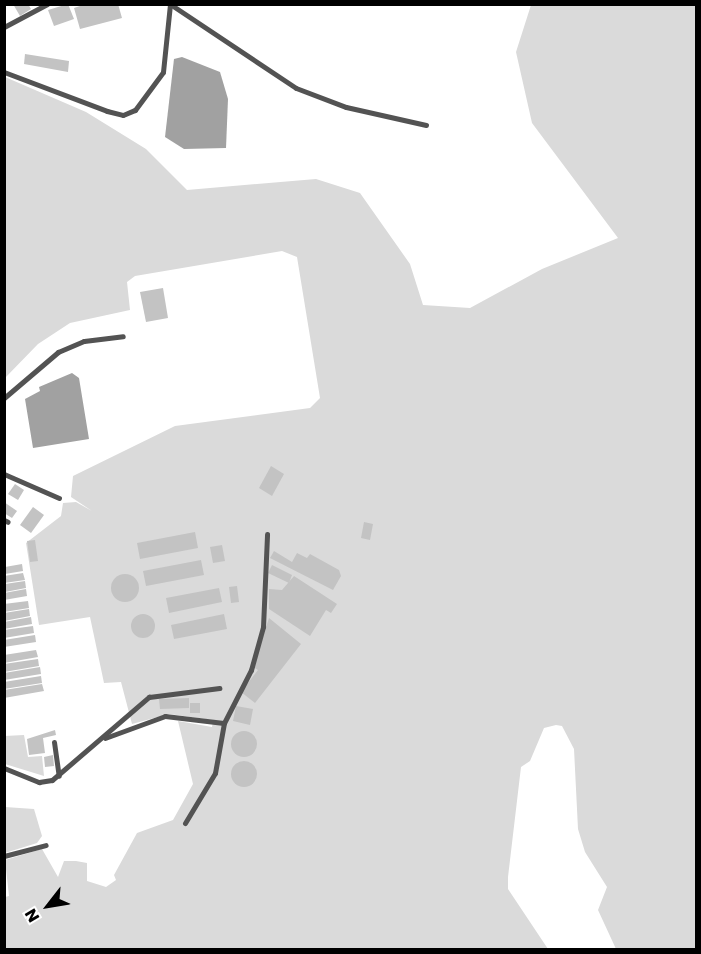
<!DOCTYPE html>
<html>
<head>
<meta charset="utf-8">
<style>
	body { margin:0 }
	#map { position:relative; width:701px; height:954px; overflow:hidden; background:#fff; font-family:Poppins,sans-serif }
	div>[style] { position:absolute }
	.green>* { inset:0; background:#dadada }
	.water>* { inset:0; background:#a1a1a1 }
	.building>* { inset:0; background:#c3c3c3 }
	.round { border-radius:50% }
	.lane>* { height:5px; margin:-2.5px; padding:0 2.5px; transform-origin:2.5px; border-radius:2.5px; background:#535353 }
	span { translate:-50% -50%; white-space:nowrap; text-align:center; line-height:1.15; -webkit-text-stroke:5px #fff; paint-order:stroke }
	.frame { position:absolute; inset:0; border:6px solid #000; pointer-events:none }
	.north { position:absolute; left:18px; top:876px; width:60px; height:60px; -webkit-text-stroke:4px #fff; paint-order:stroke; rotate:239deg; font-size:16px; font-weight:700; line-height:24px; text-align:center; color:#000 }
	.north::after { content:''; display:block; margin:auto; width:21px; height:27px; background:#000; clip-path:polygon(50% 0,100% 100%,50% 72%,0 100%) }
</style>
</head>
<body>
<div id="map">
	<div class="green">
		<div style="clip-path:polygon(531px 5px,696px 5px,696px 949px,616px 949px,598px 910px,607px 887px,585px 852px,578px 829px,574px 749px,562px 726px,556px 725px,544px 728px,530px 761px,521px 767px,508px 877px,508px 889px,548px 949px,5px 949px,5px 897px,9px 896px,5px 860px,42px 849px,58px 877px,64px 861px,76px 861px,87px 863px,87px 881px,106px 887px,116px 880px,114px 875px,137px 833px,173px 820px,193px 784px,178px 721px,212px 727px,213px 720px,169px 714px,132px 724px,121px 682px,104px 683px,90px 617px,39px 625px,26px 543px,61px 516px,63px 503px,76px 502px,92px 511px,71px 497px,73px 476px,175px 426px,310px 408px,320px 398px,297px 257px,282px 251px,135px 276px,127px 282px,130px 310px,70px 323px,38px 344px,5px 378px,5px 77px,86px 112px,146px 149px,187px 190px,316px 179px,360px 193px,410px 264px,423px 305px,470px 308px,542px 269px,618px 238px,532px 123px,516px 52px)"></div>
		<div style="clip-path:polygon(24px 735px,28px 757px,42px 756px,44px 776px,5px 764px,5px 736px)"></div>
		<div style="clip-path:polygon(5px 807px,34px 809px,42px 836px,37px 843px,5px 853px)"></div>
	</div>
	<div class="water">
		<div style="clip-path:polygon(182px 57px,220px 72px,228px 99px,226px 148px,184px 149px,165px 137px,174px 59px)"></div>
		<div style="clip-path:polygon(72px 373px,79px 378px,89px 439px,33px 448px,25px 399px,40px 391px,39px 387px)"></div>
	</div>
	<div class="building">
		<div style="clip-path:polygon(13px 4px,28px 4px,31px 9px,20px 16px)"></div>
		<div style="clip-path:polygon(68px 4px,74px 19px,54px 26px,48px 10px)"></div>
		<div style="clip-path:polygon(86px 4px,118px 4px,122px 18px,80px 29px,74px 8px)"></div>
		<div style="clip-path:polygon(25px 54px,69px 61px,68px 72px,24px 64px)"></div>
		<div style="clip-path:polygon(163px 288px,168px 318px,146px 322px,140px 292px)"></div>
		<div style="clip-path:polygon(271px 466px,284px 474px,272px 496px,259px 488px)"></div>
		<div style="clip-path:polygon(15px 484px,24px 490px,18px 500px,8px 494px)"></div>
		<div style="clip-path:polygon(4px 502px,17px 511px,12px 518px,4px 513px)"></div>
		<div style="clip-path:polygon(33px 507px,44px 515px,31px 533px,20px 525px)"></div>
		<div style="clip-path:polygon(364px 522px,373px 524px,370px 540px,361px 538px)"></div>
		<div style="clip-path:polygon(195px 532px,198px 548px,140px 559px,137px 543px)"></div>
		<div style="clip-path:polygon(35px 540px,38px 561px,30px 562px,27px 541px)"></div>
		<div style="clip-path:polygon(222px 545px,225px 561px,213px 563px,210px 547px)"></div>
		<div style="clip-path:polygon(274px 551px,292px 562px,297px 553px,307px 558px,310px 554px,339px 570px,341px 576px,333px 590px,270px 558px)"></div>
		<div style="clip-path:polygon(201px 560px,204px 575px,146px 586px,143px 571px)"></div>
		<div style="clip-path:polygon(22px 564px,23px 571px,5px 574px,5px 567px)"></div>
		<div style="clip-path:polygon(272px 565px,292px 575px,289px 583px,268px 573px)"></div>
		<div style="clip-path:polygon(23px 573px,25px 580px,4px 583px,4px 576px)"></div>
		<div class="round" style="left:111px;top:574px;width:28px;height:28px"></div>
		<div style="clip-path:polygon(294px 576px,337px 604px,331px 613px,326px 610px,310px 636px,269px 609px,269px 589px,282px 590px)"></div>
		<div style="clip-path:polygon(25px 581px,26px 588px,5px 592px,5px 584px)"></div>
		<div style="clip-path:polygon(237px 586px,239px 602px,231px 603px,229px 587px)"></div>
		<div style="clip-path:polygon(219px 588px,222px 602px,169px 613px,166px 598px)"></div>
		<div style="clip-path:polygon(26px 589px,27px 596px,4px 600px,4px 593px)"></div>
		<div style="clip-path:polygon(28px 601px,29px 608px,4px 612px,4px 604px)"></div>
		<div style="clip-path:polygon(29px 609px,30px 616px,4px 621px,4px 613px)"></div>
		<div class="round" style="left:131px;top:614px;width:24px;height:24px"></div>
		<div style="clip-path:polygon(224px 614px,227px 629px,174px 639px,171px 625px)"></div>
		<div style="clip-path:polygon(31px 617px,32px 624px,4px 629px,4px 622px)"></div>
		<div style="clip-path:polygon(269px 618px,301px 644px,255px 703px,241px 692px,258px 670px,253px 667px)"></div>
		<div style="clip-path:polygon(33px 626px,34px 633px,4px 638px,4px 630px)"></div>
		<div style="clip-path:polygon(35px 635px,36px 642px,4px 647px,4px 640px)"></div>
		<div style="clip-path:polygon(36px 650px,38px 657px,4px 663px,4px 655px)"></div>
		<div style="clip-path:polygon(38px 659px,39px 666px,4px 672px,4px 664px)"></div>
		<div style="clip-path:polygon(40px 667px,41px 674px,4px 680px,4px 673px)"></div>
		<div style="clip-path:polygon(41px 676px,42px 683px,4px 689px,4px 682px)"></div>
		<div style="clip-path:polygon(42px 684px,44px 691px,4px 698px,4px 690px)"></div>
		<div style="clip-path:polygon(189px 698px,189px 708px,160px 709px,159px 699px)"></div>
		<div style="clip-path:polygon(190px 703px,200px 703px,200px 713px,190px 713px)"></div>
		<div style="clip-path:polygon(236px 706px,253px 709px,250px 725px,233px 721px)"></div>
		<div style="clip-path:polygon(55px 730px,56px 735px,43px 738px,45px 753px,29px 755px,27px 739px)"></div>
		<div class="round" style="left:231px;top:731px;width:26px;height:26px"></div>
		<div style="clip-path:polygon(53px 755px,54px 766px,45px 767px,44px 757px)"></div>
		<div class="round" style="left:231px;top:761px;width:26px;height:26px"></div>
	</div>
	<div class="lane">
		<div style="left:170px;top:4px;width:151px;rotate:33.7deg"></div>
		<div style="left:296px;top:88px;width:53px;rotate:20.8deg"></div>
		<div style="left:346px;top:107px;width:82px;rotate:12.7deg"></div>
		<div style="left:4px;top:27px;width:49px;rotate:-28.1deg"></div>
		<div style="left:4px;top:72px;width:110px;rotate:20.7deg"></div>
		<div style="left:107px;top:111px;width:16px;rotate:14deg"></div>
		<div style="left:123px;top:115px;width:13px;rotate:-23deg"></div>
		<div style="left:135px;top:110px;width:47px;rotate:-53.6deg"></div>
		<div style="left:163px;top:72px;width:68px;rotate:-84.1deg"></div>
		<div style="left:4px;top:398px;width:71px;rotate:-40.4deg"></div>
		<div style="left:58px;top:352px;width:28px;rotate:-23deg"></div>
		<div style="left:84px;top:341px;width:39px;rotate:-7deg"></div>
		<div style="left:4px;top:474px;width:60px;rotate:23.6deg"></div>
		<div style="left:4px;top:520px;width:4px;rotate:27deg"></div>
		<div style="left:105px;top:738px;width:64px;rotate:-20.1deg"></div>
		<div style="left:165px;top:716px;width:59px;rotate:6.8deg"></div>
		<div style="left:54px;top:742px;width:34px;rotate:82deg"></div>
		<div style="left:4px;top:768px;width:38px;rotate:22deg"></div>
		<div style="left:39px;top:782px;width:13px;rotate:-9deg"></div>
		<div style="left:52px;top:780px;width:128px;rotate:-40.6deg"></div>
		<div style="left:149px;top:697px;width:71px;rotate:-7.3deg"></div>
		<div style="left:185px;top:823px;width:58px;rotate:-59deg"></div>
		<div style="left:215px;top:773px;width:51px;rotate:-79.8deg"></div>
		<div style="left:224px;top:723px;width:59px;rotate:-63deg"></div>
		<div style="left:251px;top:670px;width:45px;rotate:-74.4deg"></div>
		<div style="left:263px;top:627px;width:93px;rotate:-87.5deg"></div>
		<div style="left:4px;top:856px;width:43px;rotate:-14.7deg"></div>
	</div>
	<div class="frame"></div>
	<div class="north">N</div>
</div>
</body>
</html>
